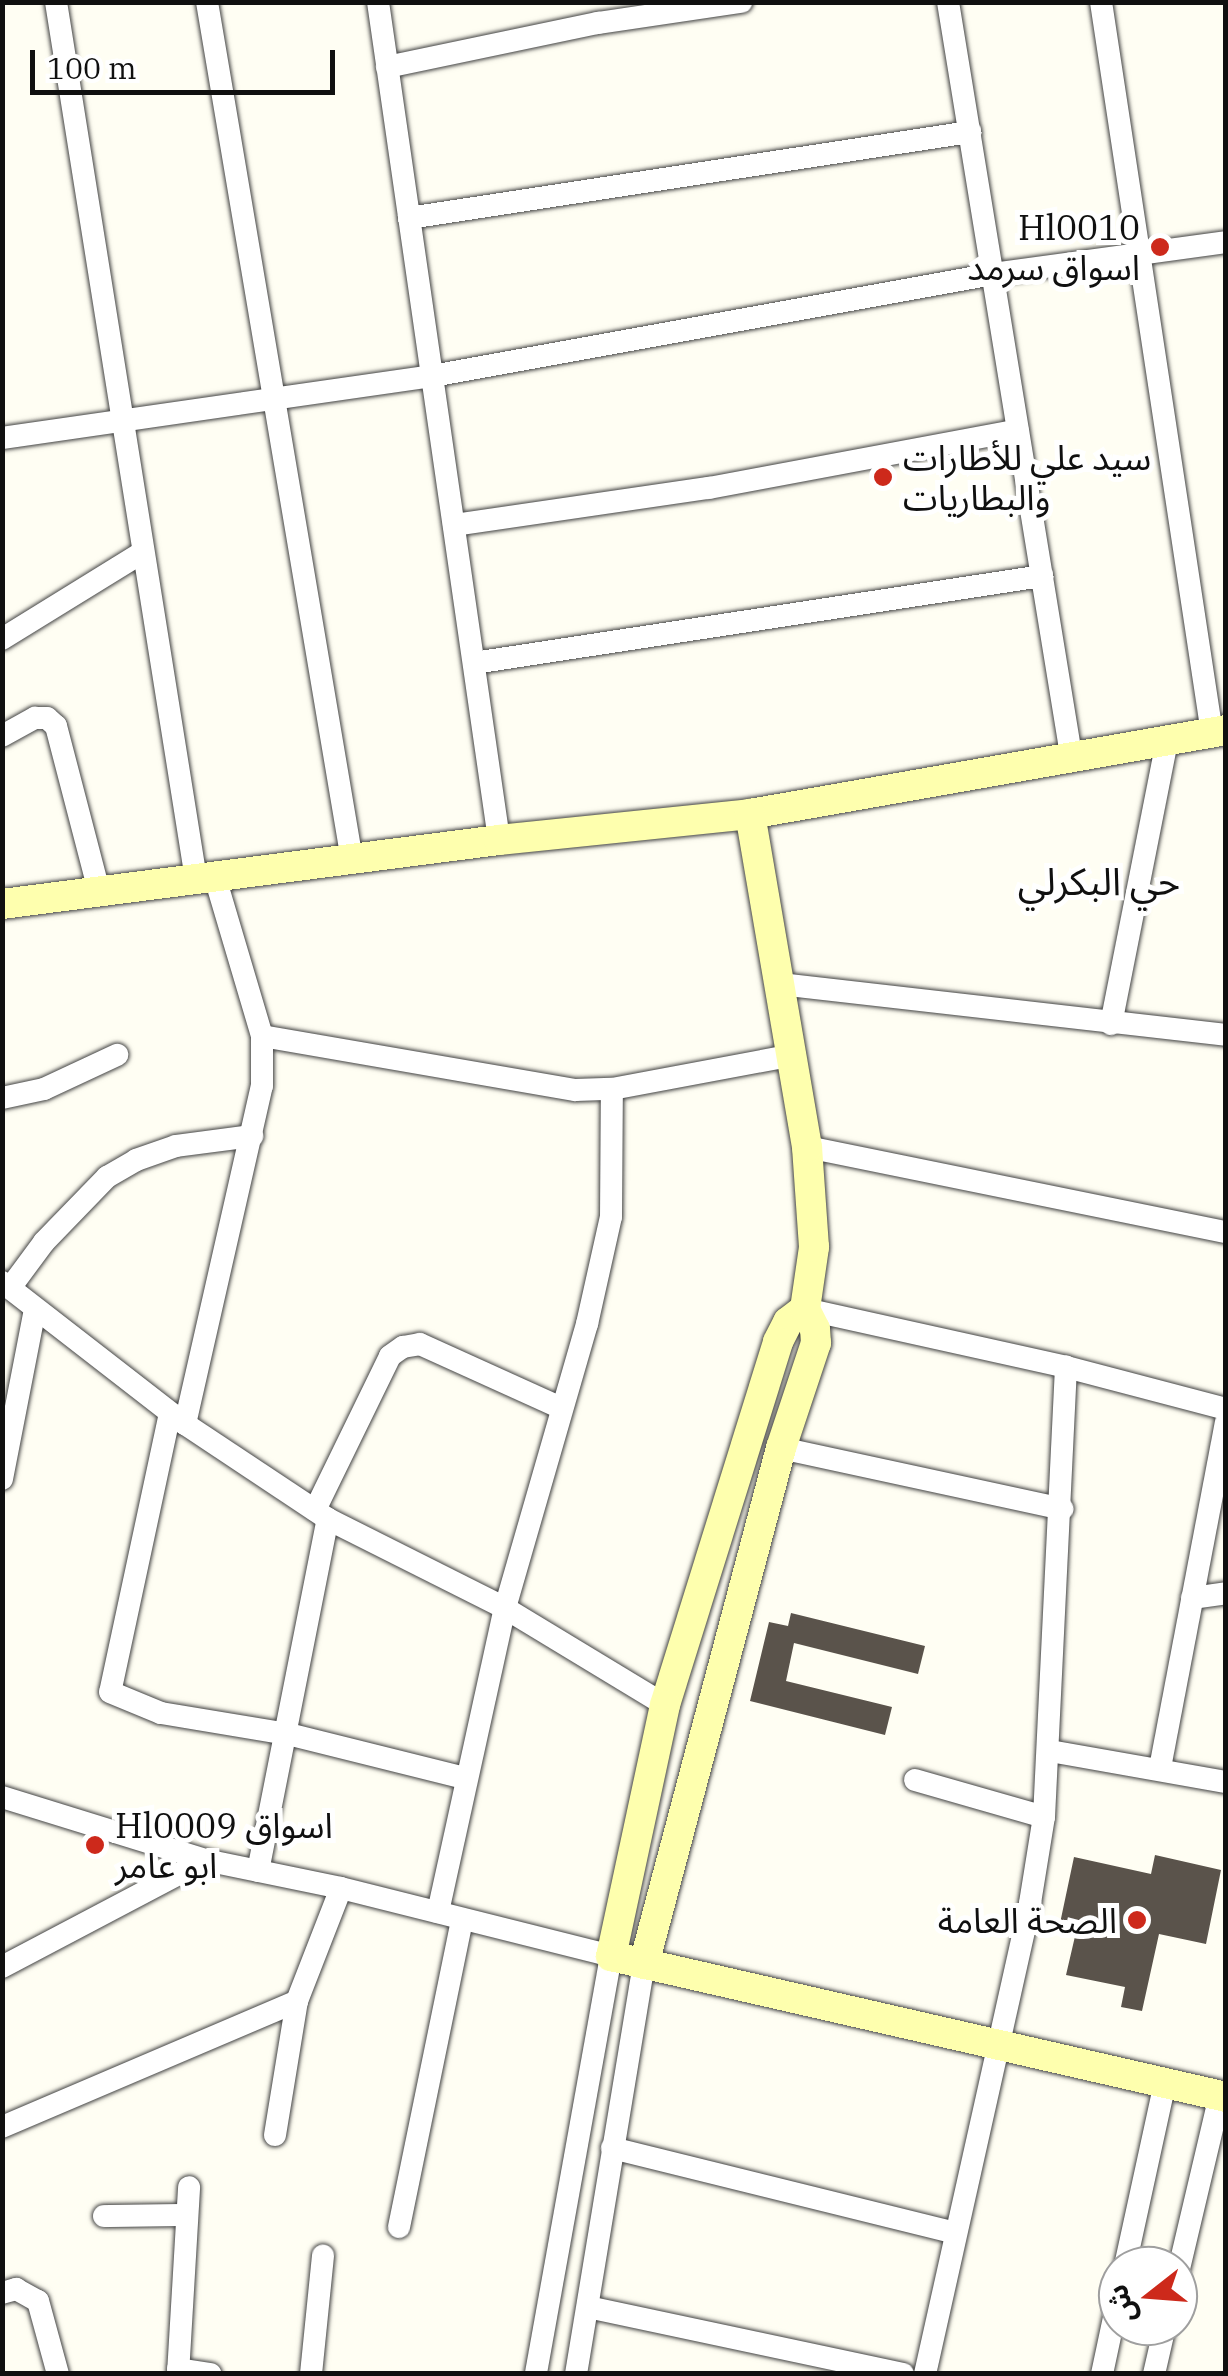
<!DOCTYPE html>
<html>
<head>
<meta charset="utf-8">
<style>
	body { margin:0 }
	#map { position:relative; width:1228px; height:2376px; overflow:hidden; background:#fffef3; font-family:"IBM Plex Serif","Noto Sans Arabic",serif }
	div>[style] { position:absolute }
	.building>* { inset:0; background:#5a534b }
	.roads { filter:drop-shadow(0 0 2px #434343) drop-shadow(0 0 2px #434343) }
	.street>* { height:22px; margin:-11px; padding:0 11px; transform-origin:11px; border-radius:11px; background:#fff }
	.secondary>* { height:30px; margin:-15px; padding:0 15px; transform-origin:15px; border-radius:15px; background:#feffae }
	.dots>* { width:28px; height:28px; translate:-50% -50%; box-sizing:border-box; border:5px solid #fff; border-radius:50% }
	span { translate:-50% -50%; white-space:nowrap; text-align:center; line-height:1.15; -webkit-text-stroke:10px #fff; paint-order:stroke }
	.poi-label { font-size:35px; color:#101010 }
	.right { translate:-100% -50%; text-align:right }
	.left { translate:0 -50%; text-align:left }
	.neighbourhood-label { font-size:38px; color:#101010 }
	.frame { position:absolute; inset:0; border:5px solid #101010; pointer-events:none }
	.north { position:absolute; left:1098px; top:2246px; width:100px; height:100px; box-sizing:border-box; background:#fff; border:2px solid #9f9f9f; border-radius:50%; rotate:253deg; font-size:28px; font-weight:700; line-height:40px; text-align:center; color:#101010 }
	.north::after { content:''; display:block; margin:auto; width:35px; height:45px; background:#cd291b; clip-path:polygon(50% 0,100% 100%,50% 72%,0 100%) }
	.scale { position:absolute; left:30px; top:50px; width:305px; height:45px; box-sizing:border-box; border:5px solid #101010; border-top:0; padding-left:12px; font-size:30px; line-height:35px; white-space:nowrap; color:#101010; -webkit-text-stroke:8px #fff; paint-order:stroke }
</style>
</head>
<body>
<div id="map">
	<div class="building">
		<div style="clip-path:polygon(791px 1613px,925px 1646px,918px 1674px,794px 1643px,786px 1681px,892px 1707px,885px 1735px,750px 1701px,769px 1622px,788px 1626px)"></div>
		<div style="clip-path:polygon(1155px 1855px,1221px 1870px,1206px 1944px,1159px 1934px,1142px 2011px,1121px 2007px,1125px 1987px,1066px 1975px,1076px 1932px,1059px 1928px,1074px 1857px,1151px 1874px)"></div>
	</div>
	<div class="roads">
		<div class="street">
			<div style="left:56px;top:2px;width:888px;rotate:80.93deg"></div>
			<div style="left:207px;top:2px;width:870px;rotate:80.41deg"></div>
			<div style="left:378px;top:2px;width:847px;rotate:81.78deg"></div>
			<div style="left:948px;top:2px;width:763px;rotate:80.72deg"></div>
			<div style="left:1101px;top:2px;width:739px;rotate:81.37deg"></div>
			<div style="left:387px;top:67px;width:216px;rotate:-11.8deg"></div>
			<div style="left:598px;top:23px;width:145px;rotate:-8.4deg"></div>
			<div style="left:409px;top:218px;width:568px;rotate:-8.72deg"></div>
			<div style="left:2px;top:438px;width:434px;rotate:-8.2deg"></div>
			<div style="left:432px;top:376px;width:570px;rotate:-10.3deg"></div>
			<div style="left:993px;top:274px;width:235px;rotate:-7.8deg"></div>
			<div style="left:454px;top:525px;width:258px;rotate:-8.3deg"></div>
			<div style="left:709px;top:488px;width:314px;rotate:-10.6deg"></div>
			<div style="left:2px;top:639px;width:166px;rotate:-31.7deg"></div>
			<div style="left:474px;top:663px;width:575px;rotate:-8.71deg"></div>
			<div style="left:2px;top:736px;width:38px;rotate:-29deg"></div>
			<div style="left:35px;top:718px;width:12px"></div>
			<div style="left:47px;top:718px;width:12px;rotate:42deg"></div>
			<div style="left:56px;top:726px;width:171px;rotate:75.4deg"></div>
			<div style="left:780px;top:984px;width:449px;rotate:6.5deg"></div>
			<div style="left:1111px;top:1024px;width:288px;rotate:-78.8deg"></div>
			<div style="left:262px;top:1036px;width:318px;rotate:9.8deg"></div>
			<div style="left:575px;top:1090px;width:37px;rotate:-2deg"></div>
			<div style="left:612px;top:1089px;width:180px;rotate:-10.6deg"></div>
			<div style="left:2px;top:1098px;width:43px;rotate:-12.1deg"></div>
			<div style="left:44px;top:1089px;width:81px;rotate:-25deg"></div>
			<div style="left:807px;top:1147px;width:428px;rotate:11.5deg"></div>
			<div style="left:2px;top:1282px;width:232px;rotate:37.8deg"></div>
			<div style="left:185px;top:1424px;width:172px;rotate:33.6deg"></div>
			<div style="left:328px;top:1519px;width:198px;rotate:26.7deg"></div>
			<div style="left:505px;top:1608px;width:187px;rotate:31.2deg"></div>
			<div style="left:10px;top:1288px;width:57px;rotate:-53.5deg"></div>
			<div style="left:44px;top:1242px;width:91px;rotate:-45.9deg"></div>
			<div style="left:107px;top:1177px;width:34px;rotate:-30deg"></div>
			<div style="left:136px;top:1160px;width:42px;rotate:-19.3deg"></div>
			<div style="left:176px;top:1146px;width:77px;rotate:-7.5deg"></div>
			<div style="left:805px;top:1309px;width:267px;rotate:12.5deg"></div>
			<div style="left:1066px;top:1367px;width:165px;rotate:14.7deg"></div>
			<div style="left:170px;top:1413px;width:285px;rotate:102.1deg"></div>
			<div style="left:110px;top:1692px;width:55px;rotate:22.4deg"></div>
			<div style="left:161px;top:1713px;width:129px;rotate:9.4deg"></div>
			<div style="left:288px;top:1734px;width:182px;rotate:14deg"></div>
			<div style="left:185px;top:1424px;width:347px;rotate:-77.2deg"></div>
			<div style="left:262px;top:1086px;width:50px;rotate:-90deg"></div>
			<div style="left:262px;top:1036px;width:166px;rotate:-106.5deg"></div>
			<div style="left:781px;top:1448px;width:288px;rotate:12.2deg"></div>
			<div style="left:2px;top:1479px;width:173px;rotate:-79deg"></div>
			<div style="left:315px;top:1510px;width:171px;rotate:-64deg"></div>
			<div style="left:390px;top:1356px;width:16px;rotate:-35deg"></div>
			<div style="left:403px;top:1347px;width:17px;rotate:-10deg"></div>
			<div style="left:420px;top:1344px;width:155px;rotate:24.4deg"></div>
			<div style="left:1192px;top:1598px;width:34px;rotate:-8deg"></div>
			<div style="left:1050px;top:1751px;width:179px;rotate:10deg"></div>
			<div style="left:1160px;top:1768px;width:352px;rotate:-79.2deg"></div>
			<div style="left:915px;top:1780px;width:134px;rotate:16deg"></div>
			<div style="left:2px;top:1797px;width:213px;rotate:17.2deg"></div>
			<div style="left:205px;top:1860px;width:139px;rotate:11.6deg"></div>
			<div style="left:341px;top:1888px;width:278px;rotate:14.1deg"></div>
			<div style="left:611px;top:1956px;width:425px;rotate:100.2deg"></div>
			<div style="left:258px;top:1871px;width:359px;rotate:-78.8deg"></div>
			<div style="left:438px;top:1912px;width:311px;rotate:-77.6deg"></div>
			<div style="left:505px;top:1608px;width:296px;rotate:-73.9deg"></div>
			<div style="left:587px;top:1324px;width:110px;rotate:-77.4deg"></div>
			<div style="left:611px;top:1217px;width:128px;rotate:-89.6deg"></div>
			<div style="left:2px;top:1967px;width:229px;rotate:-27.8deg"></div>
			<div style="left:2px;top:2127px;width:321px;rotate:-23.1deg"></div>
			<div style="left:275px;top:2135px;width:136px;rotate:-80.7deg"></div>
			<div style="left:297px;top:2001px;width:121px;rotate:-68.7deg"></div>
			<div style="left:612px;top:2148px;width:353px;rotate:13.9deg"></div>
			<div style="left:104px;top:2216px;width:83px;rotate:-0.7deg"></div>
			<div style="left:399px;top:2227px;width:314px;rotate:-78.4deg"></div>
			<div style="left:1125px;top:2266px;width:188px;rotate:-77.7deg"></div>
			<div style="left:1178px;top:2273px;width:182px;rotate:-76.7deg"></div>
			<div style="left:2px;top:2293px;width:15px;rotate:-16deg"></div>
			<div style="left:16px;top:2289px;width:25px;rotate:29deg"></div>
			<div style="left:38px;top:2301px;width:76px;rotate:74.7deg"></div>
			<div style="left:588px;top:2307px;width:322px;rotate:12deg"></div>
			<div style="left:178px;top:2369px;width:33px;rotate:9deg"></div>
			<div style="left:178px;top:2374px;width:187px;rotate:-86.6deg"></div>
			<div style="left:311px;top:2374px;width:119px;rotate:-84.2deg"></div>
			<div style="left:576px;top:2374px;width:416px;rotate:-80.6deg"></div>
			<div style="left:925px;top:2374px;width:483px;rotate:-77.4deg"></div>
			<div style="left:1030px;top:1903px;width:87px;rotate:-80.8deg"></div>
			<div style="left:1044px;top:1817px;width:451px;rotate:-87.2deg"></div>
			<div style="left:1102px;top:2374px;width:77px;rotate:-78deg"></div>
			<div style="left:1154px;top:2374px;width:49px;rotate:-77.1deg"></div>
		</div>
		<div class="secondary">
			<div style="left:2px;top:904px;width:501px;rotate:-7.34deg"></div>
			<div style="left:499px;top:840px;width:252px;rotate:-5.9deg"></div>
			<div style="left:750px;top:814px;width:483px;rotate:-10deg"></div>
			<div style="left:805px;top:1309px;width:21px;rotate:143deg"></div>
			<div style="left:788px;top:1322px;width:22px;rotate:117deg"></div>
			<div style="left:778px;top:1342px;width:380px;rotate:107.3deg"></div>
			<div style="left:665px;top:1705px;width:257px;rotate:102.1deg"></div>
			<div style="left:611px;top:1956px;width:631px;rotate:12.91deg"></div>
			<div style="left:644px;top:1964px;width:534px;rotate:-75.13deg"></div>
			<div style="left:781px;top:1448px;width:111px;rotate:-71.6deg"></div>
			<div style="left:816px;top:1343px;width:14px;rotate:-94deg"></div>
			<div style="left:815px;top:1329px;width:22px;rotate:-117deg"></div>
			<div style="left:805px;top:1309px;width:63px;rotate:-81.7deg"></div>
			<div style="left:814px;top:1247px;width:100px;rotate:-94deg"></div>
			<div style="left:807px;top:1147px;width:338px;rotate:-99.7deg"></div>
		</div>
	</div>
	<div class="dots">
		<div style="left:1160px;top:247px;background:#cd291b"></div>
		<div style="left:883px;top:477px;background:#cd291b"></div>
		<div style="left:95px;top:1845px;background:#cd291b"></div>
		<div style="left:1137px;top:1920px;background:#cd291b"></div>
	</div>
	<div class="poi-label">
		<span class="right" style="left:1140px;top:247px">Hl0010<br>اسواق سرمد</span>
		<span class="left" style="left:903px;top:477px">سيد علي للأطارات<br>والبطاريات</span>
		<span class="left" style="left:115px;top:1845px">Hl0009 اسواق<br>ابو عامر</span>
		<span class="right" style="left:1117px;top:1920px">الصحة العامة</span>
	</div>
	<div class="neighbourhood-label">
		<span style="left:1099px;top:881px">حي البكرلي</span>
	</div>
	<div class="frame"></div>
	<div class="north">ش</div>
	<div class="scale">100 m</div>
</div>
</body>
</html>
